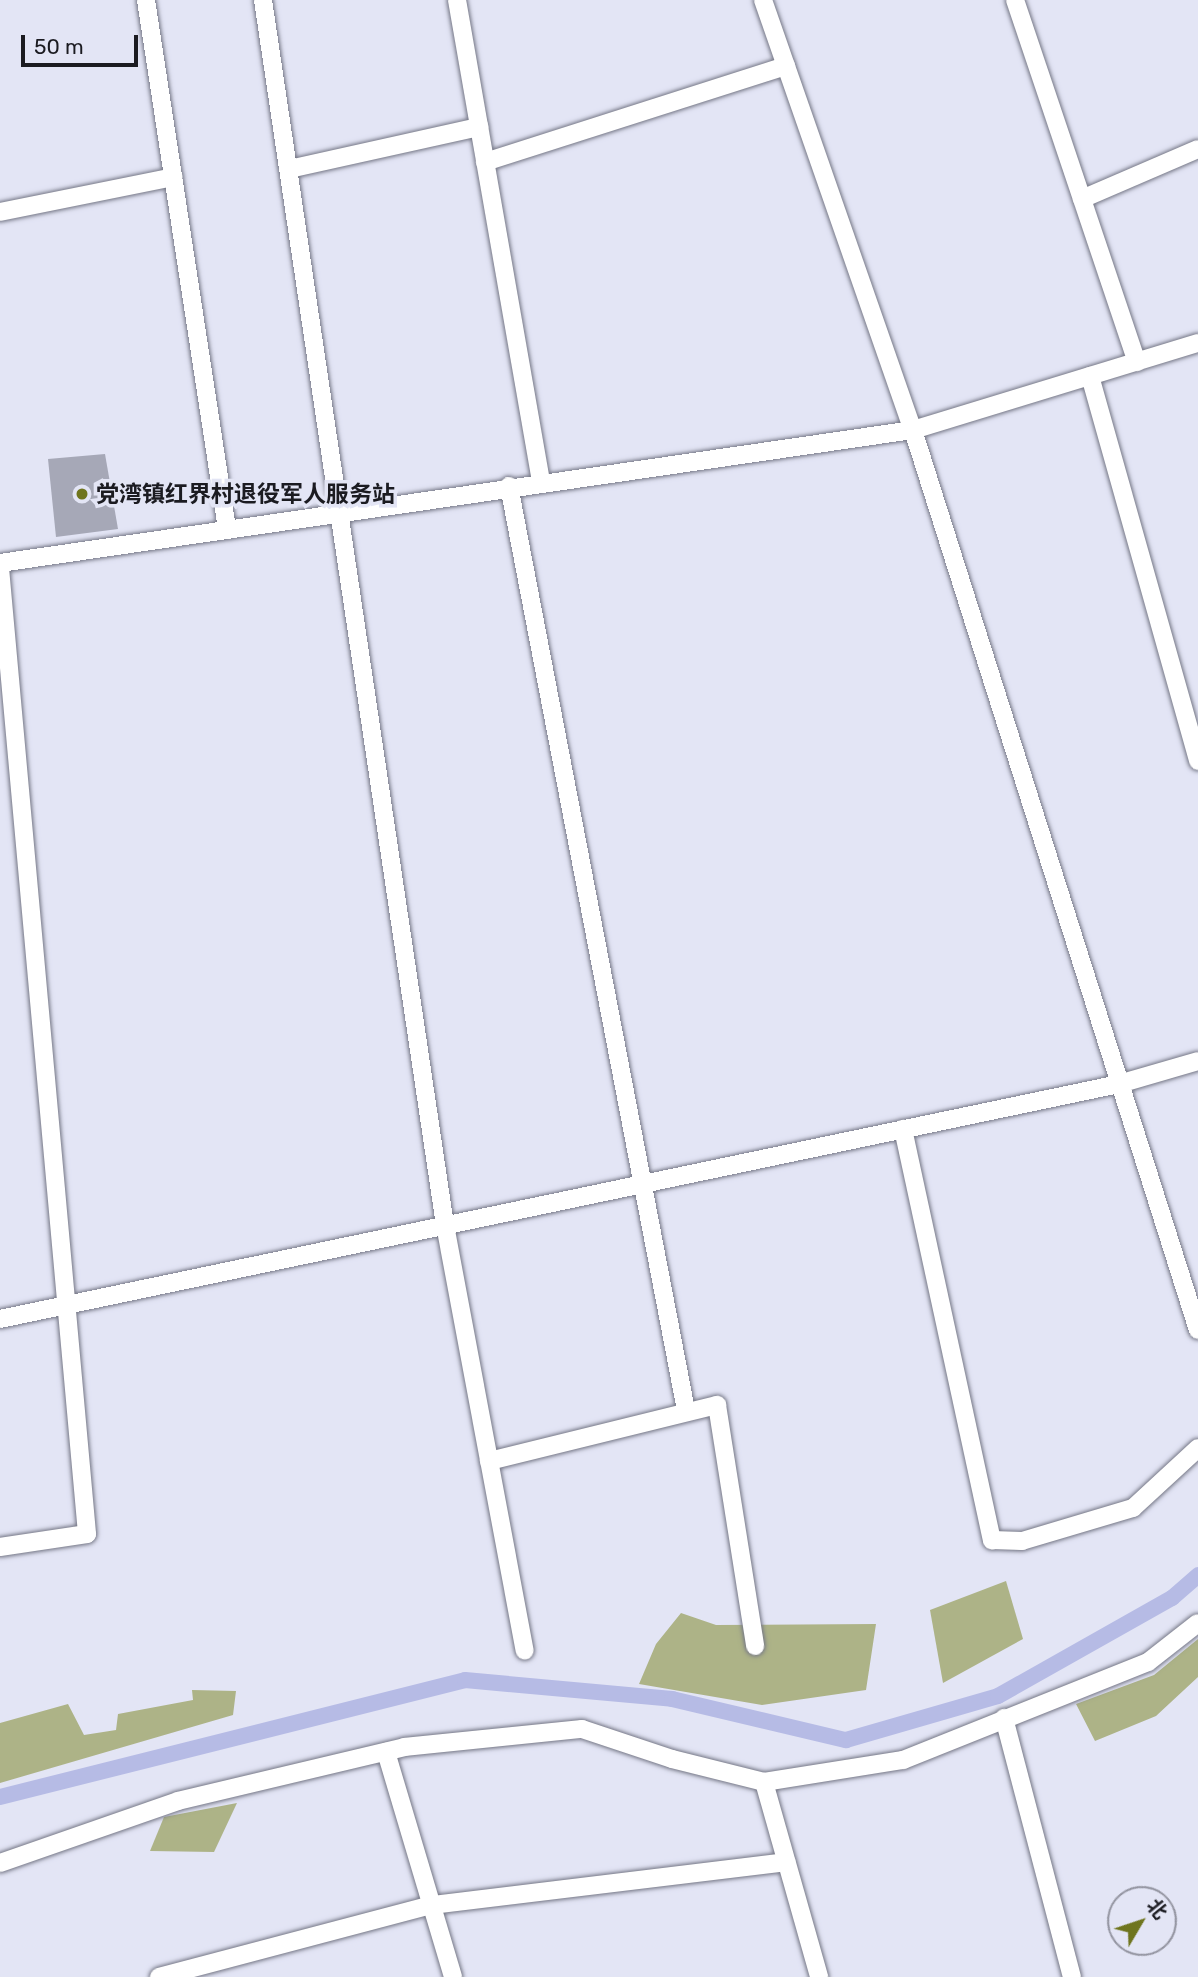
<!DOCTYPE html>
<html>
<head>
<meta charset="utf-8">
<style>
	body { margin:0 }
	#map { position:relative; width:1198px; height:1977px; overflow:hidden; background:#e3e5f5; font-family:Rubik,"Noto Sans SC",sans-serif }
	div>[style] { position:absolute }
	.forest>* { inset:0; background:#adb387 }
	.canal>* { height:16px; margin:-8px; padding:0 8px; transform-origin:8px; border-radius:8px; background:#b6bbe5 }
	.building>* { inset:0; background:#a6a8b7 }
	.roads { filter:drop-shadow(0 0 2px #757786) drop-shadow(0 0 2px #757786) }
	.minor>* { height:18px; margin:-9px; padding:0 9px; transform-origin:9px; border-radius:9px; background:#fff }
	.dots>* { width:19px; height:19px; translate:-50% -50%; box-sizing:border-box; border:4px solid #e3e5f5; border-radius:50% }
	span { translate:-50% -50%; white-space:nowrap; text-align:center; line-height:1.15; -webkit-text-stroke:7px #e3e5f5; paint-order:stroke }
	.poi-label { font-size:23px; color:#1b1b21; font-weight:700 }
	.left { translate:0 -50%; text-align:left }
	.north { position:absolute; left:1107px; top:1886px; width:70px; height:70px; box-sizing:border-box; background:#e3e5f5; border:2px solid #9394a0; border-radius:50%; rotate:51deg; font-size:19px; font-weight:700; line-height:28px; text-align:center; color:#1b1b21 }
	.north::after { content:''; display:block; margin:auto; width:24px; height:32px; background:#6f751e; clip-path:polygon(50% 0,100% 100%,50% 72%,0 100%) }
	.scale { position:absolute; left:21px; top:35px; width:117px; height:32px; box-sizing:border-box; border:4px solid #1b1b21; border-top:0; padding-left:9px; font-size:21px; line-height:24px; white-space:nowrap; color:#1b1b21; -webkit-text-stroke:5px #e3e5f5; paint-order:stroke }
</style>
</head>
<body>
<div id="map">
	<div class="forest">
		<div style="clip-path:polygon(1006px 1581px,1023px 1639px,943px 1683px,930px 1610px)"></div>
		<div style="clip-path:polygon(681px 1613px,716px 1625px,876px 1624px,866px 1690px,762px 1705px,639px 1684px,656px 1644px)"></div>
		<div style="clip-path:polygon(1198px 1639px,1198px 1677px,1156px 1716px,1095px 1741px,1076px 1704px,1154px 1675px)"></div>
		<div style="clip-path:polygon(192px 1690px,236px 1691px,233px 1715px,0 1783px,0 1723px,68px 1704px,84px 1735px,116px 1730px,118px 1714px,193px 1700px)"></div>
		<div style="clip-path:polygon(237px 1803px,214px 1852px,150px 1851px,164px 1817px)"></div>
	</div>
	<div class="canal">
		<div style="left:0;top:1797px;width:479px;rotate:-14.1deg"></div>
		<div style="left:465px;top:1680px;width:208px;rotate:5.2deg"></div>
		<div style="left:672px;top:1699px;width:179px;rotate:13.3deg"></div>
		<div style="left:846px;top:1740px;width:158px;rotate:-16.1deg"></div>
		<div style="left:998px;top:1696px;width:200px;rotate:-29.4deg"></div>
		<div style="left:1172px;top:1598px;width:35px;rotate:-41deg"></div>
	</div>
	<div class="building">
		<div style="clip-path:polygon(105px 454px,118px 529px,56px 537px,48px 459px)"></div>
	</div>
	<div class="roads">
		<div class="minor">
			<div style="left:146px;top:0;width:535px;rotate:81.29deg"></div>
			<div style="left:263px;top:0;width:1238px;rotate:81.55deg"></div>
			<div style="left:445px;top:1225px;width:433px;rotate:79.4deg"></div>
			<div style="left:457px;top:0;width:488px;rotate:80.1deg"></div>
			<div style="left:763px;top:0;width:455px;rotate:70.8deg"></div>
			<div style="left:913px;top:430px;width:944px;rotate:72.43deg"></div>
			<div style="left:1015px;top:0;width:382px;rotate:71.4deg"></div>
			<div style="left:485px;top:162px;width:316px;rotate:-17.7deg"></div>
			<div style="left:289px;top:169px;width:195px;rotate:-12.5deg"></div>
			<div style="left:1082px;top:199px;width:126px;rotate:-23.3deg"></div>
			<div style="left:0;top:212px;width:177px;rotate:-11.4deg"></div>
			<div style="left:1090px;top:376px;width:400px;rotate:74.3deg"></div>
			<div style="left:509px;top:486px;width:941px;rotate:79.16deg"></div>
			<div style="left:0;top:563px;width:923px;rotate:-8.29deg"></div>
			<div style="left:913px;top:430px;width:298px;rotate:-17deg"></div>
			<div style="left:0;top:568px;width:970px;rotate:84.85deg"></div>
			<div style="left:87px;top:1534px;width:88px;rotate:171.5deg"></div>
			<div style="left:903px;top:1129px;width:421px;rotate:77.8deg"></div>
			<div style="left:992px;top:1540px;width:30px;rotate:2deg"></div>
			<div style="left:1022px;top:1541px;width:116px;rotate:-16.6deg"></div>
			<div style="left:1133px;top:1508px;width:88px;rotate:-42.7deg"></div>
			<div style="left:0;top:1319px;width:1143px;rotate:-11.86deg"></div>
			<div style="left:1119px;top:1084px;width:82px;rotate:-16.2deg"></div>
			<div style="left:489px;top:1461px;width:235px;rotate:-13.8deg"></div>
			<div style="left:717px;top:1405px;width:244px;rotate:81deg"></div>
			<div style="left:1004px;top:1718px;width:268px;rotate:75.3deg"></div>
			<div style="left:386px;top:1752px;width:235px;rotate:73.4deg"></div>
			<div style="left:764px;top:1782px;width:203px;rotate:74.2deg"></div>
			<div style="left:0;top:1863px;width:188px;rotate:-19.2deg"></div>
			<div style="left:178px;top:1801px;width:232px;rotate:-13.4deg"></div>
			<div style="left:404px;top:1747px;width:179px;rotate:-5.8deg"></div>
			<div style="left:582px;top:1729px;width:95px;rotate:18.4deg"></div>
			<div style="left:672px;top:1759px;width:95px;rotate:14deg"></div>
			<div style="left:764px;top:1782px;width:141px;rotate:-9deg"></div>
			<div style="left:903px;top:1760px;width:264px;rotate:-21.8deg"></div>
			<div style="left:1148px;top:1662px;width:63px;rotate:-38deg"></div>
			<div style="left:159px;top:1977px;width:282px;rotate:-14.8deg"></div>
			<div style="left:432px;top:1905px;width:357px;rotate:-6.9deg"></div>
		</div>
	</div>
	<div class="dots">
		<div style="left:82px;top:494px;background:#6f751e"></div>
	</div>
	<div class="poi-label">
		<span class="left" style="left:96px;top:494px">党湾镇红界村退役军人服务站</span>
	</div>
	<div class="north">北</div>
	<div class="scale">50 m</div>
</div>
</body>
</html>
